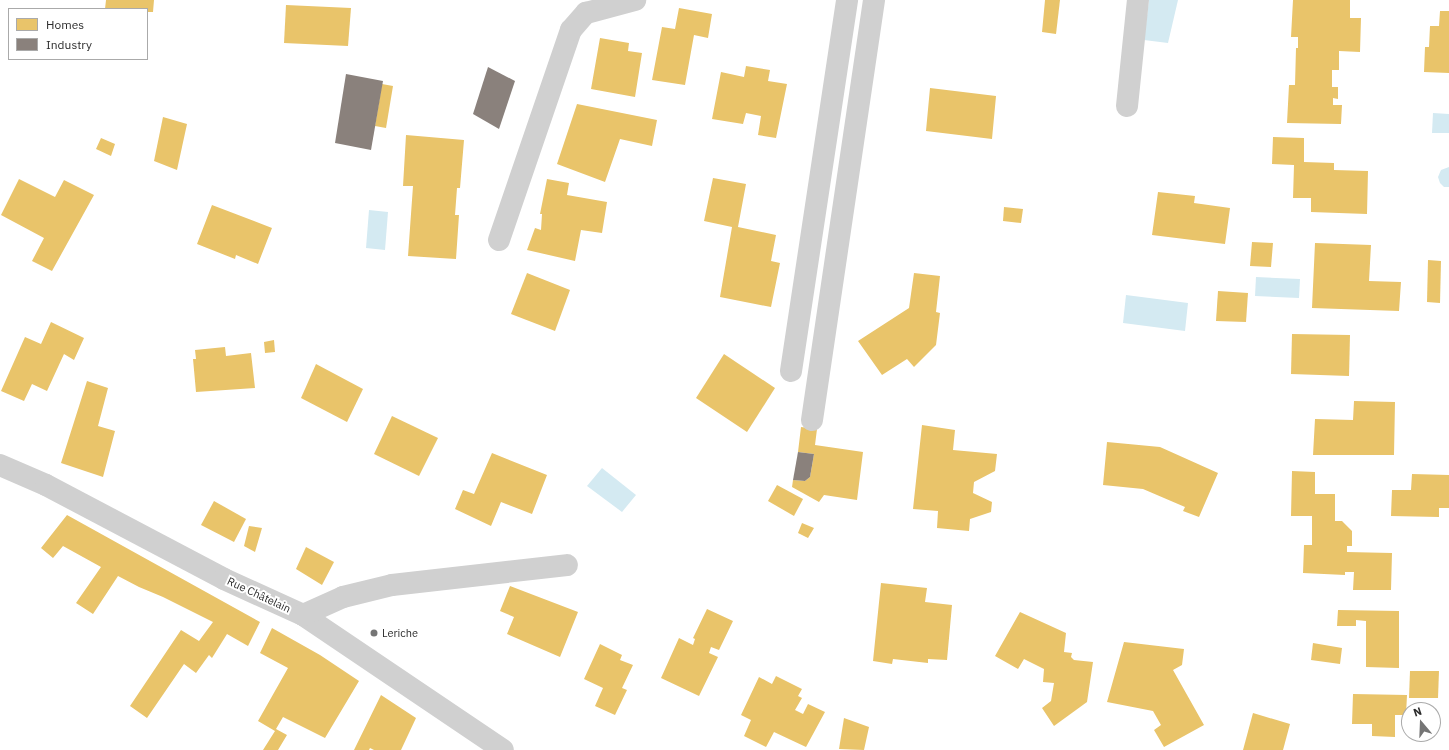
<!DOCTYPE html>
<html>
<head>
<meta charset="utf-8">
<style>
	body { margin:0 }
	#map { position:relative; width:1449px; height:750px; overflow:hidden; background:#fff; font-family:"IBM Plex Sans",sans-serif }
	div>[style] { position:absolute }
	.water>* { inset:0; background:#d4eaf2 }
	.homes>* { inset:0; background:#e9c46a }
	.industry>* { inset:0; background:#8a817c }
	.minor>* { height:22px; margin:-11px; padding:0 11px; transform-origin:11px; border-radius:11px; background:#d0d0d0 }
	.dots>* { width:11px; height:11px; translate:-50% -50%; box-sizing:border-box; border:2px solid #fff; border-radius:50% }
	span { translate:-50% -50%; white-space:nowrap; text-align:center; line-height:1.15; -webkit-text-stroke:4px #fff; paint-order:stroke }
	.street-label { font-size:11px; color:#2b2b2b }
	.poi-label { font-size:11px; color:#2b2b2b }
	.left { translate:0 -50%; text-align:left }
	.legend { position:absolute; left:8px; top:8px; width:140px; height:52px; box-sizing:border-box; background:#fff; border:1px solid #aaa; margin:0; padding:5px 7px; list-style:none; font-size:12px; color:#2b2b2b }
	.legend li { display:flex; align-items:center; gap:8px; height:20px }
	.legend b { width:20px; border:1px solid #aaa }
	.north { position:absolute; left:1401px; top:702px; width:40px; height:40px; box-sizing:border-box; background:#fff; border:1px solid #aaa; border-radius:50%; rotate:341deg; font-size:11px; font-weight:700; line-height:16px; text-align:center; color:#2b2b2b }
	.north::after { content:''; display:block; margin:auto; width:14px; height:18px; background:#757575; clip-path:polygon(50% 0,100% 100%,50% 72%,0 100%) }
</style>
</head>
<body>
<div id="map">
	<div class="water">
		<div style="clip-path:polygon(1149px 0,1178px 0,1168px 43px,1144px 40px)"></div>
		<div style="clip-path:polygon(1433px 113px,1449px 114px,1449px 133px,1432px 133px)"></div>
		<div style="clip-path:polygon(1449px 167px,1449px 187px,1444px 187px,1440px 183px,1438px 177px,1441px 170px)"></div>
		<div style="clip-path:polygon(369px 210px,388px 212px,385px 250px,366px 248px)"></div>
		<div style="clip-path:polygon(1256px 277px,1300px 279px,1299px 298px,1255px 296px)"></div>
		<div style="clip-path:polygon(1126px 295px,1188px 303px,1185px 331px,1123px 323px)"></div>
		<div style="clip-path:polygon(602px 468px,636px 495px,622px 512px,587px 486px)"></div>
	</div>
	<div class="homes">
		<div style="clip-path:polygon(106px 0,154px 0,153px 12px,147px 12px,147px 9px,105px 9px)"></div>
		<div style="clip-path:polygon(1045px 0,1060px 0,1056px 34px,1042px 32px)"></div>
		<div style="clip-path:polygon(1293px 0,1350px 0,1350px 18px,1361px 18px,1360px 52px,1339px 51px,1339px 70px,1332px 70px,1332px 87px,1338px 87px,1338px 99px,1333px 98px,1333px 105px,1342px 105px,1341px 124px,1287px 123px,1289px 85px,1295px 85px,1296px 48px,1298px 48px,1298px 37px,1291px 37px)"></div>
		<div style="clip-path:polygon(286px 5px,351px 8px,348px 46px,284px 43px)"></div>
		<div style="clip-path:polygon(679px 8px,712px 14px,708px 38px,694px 35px,685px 85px,652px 80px,662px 27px,675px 29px)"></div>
		<div style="clip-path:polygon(1440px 11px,1449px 11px,1449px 73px,1424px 72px,1425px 47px,1429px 47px,1430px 26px,1439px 26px)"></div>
		<div style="clip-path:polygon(600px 38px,629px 43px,628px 51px,642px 53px,635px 97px,591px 89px)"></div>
		<div style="clip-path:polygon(746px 66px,770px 70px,768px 81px,787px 84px,776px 138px,758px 135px,761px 116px,746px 113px,743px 124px,712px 119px,721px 72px,744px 77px)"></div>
		<div style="clip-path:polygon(382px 84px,393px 86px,386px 128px,375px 126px)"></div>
		<div style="clip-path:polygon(930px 88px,996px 96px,992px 139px,926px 131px)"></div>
		<div style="clip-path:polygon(577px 104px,657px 120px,652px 146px,620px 139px,605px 182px,557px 164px)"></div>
		<div style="clip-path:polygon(163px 117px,187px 124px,177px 170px,154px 161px)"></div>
		<div style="clip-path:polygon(406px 135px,464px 140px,460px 188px,457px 188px,455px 215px,459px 215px,456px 259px,408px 256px,413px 186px,403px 186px)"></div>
		<div style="clip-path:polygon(1273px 137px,1304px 138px,1304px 162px,1334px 163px,1334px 170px,1368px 171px,1367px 214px,1311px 212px,1311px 198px,1293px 198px,1294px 165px,1272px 164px)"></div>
		<div style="clip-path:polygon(101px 138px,115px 144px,111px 156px,96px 149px)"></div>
		<div style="clip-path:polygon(713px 178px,746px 184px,738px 227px,776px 235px,771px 261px,780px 263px,771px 307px,720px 297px,732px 227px,704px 221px)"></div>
		<div style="clip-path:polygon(19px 179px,55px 197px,64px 180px,94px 195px,52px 271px,32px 261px,44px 238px,1px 215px)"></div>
		<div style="clip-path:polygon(547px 179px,569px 183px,567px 195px,607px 202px,602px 233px,581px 230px,575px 261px,527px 250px,535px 228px,541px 230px,542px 214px,540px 214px)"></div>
		<div style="clip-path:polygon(1158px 192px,1195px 196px,1194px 203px,1230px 208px,1225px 244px,1152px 235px)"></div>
		<div style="clip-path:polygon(212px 205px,272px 228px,258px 264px,236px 255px,235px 259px,197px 244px)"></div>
		<div style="clip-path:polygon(1004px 207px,1023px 209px,1021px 223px,1003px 221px)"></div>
		<div style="clip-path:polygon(1252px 242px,1273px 243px,1271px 267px,1250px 266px)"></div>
		<div style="clip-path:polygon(1315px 243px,1371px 245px,1369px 281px,1401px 282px,1399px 311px,1312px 308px)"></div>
		<div style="clip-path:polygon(1428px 260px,1441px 261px,1440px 303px,1427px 302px)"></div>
		<div style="clip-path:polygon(527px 273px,570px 290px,555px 331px,511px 314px)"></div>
		<div style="clip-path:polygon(914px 273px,940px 276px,936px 312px,940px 313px,936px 345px,914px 367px,907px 359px,882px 375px,858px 341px,909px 308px)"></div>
		<div style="clip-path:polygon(1218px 291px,1248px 293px,1246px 322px,1216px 321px)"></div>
		<div style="clip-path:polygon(51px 322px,84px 338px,74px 360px,64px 354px,47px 391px,32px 384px,24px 401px,1px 391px,25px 337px,41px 344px)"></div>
		<div style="clip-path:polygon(1292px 334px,1350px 335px,1349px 376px,1291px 374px)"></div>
		<div style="clip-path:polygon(274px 340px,275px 352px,265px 353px,264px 342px)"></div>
		<div style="clip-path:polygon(225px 347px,226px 356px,251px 353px,255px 388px,196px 392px,193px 359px,196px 359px,195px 350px)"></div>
		<div style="clip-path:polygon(724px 354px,775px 388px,747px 432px,696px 398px)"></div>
		<div style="clip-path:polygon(316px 364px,363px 389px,347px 422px,301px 398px)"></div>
		<div style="clip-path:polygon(87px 381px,108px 388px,98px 426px,115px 431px,103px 477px,61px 463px)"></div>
		<div style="clip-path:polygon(1354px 401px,1395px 402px,1394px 455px,1313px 455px,1315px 419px,1353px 420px)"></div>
		<div style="clip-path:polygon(392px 416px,438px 438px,419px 476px,374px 454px)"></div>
		<div style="clip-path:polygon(922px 425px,955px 430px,953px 450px,997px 454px,995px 471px,974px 482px,973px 493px,992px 502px,991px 512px,970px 519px,969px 531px,937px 528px,938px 511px,913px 509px)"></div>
		<div style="clip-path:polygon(801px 427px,817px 429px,815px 445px,863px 452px,857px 500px,824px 495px,819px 502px,792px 487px,793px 480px,805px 481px,810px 477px,814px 454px,798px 452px)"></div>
		<div style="clip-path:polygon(1107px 442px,1160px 447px,1218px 473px,1199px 517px,1183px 511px,1185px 507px,1143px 489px,1103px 485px)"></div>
		<div style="clip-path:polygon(492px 453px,547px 475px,532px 514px,501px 502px,491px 526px,455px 509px,463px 490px,474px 494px)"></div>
		<div style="clip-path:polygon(1292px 471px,1315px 472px,1315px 494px,1335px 494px,1335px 521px,1342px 521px,1352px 531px,1352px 546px,1347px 546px,1347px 552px,1392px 553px,1391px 590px,1353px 590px,1354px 572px,1345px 572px,1345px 575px,1303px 573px,1304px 545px,1312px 545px,1312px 516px,1291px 516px)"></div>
		<div style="clip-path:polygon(1412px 474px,1449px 475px,1449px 508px,1439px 508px,1439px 517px,1391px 516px,1392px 490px,1411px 490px)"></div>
		<div style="clip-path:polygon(777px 485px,803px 499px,794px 516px,768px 501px)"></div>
		<div style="clip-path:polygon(214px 501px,246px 519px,234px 542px,201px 525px)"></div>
		<div style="clip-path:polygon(67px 515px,260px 622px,248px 646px,227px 634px,212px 658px,209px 655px,196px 673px,184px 664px,147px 718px,130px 706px,181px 630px,199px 641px,213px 622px,163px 597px,139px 587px,118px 576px,93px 614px,76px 603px,101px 567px,63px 546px,53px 558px,41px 548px)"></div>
		<div style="clip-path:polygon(802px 523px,814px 528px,808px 538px,798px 533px)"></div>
		<div style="clip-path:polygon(249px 526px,262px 528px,255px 552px,244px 546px)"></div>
		<div style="clip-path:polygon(306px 547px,334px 562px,322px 585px,296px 569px)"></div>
		<div style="clip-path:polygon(881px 583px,927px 588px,925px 602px,952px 605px,947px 660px,928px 659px,928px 663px,893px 659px,892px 664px,873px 661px)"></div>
		<div style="clip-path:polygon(510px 586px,578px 612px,560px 657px,507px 634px,514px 617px,500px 611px)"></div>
		<div style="clip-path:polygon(707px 609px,733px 621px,719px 650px,711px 647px,709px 653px,718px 657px,699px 696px,661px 678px,679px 638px,693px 645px,695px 639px,693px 638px)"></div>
		<div style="clip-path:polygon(1338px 610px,1399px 611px,1399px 668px,1366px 667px,1366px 621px,1356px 620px,1356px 626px,1337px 626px)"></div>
		<div style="clip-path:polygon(1020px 612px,1066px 633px,1064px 652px,1072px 653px,1071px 657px,1074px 660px,1093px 662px,1087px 702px,1054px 726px,1042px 708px,1051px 701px,1054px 683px,1043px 682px,1044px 669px,1024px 659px,1018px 669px,995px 656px)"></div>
		<div style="clip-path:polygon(272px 628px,320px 655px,359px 681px,325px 738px,283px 717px,276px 729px,287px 735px,278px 750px,263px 750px,275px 731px,258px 721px,288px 668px,260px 653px)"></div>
		<div style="clip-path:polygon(1124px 642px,1184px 649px,1182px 665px,1173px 670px,1204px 725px,1164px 747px,1154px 730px,1161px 725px,1153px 711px,1107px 702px)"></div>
		<div style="clip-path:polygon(1313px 643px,1342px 648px,1340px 664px,1311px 660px)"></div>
		<div style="clip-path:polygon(600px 644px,622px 655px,620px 660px,633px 665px,622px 688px,627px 690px,615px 715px,595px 706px,603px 688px,584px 679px)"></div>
		<div style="clip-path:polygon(1410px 671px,1439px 671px,1438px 698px,1409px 698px)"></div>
		<div style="clip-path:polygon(776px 676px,802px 689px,798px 696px,802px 698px,795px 710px,803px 714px,808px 704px,825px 712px,806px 747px,774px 732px,766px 747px,744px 736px,751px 720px,741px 715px,759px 677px,772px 684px)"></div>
		<div style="clip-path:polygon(1353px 694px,1407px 695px,1406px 715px,1395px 715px,1395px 737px,1372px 736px,1372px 724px,1352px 724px)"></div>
		<div style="clip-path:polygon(381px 695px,416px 718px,401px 750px,374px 750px,370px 748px,369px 750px,354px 750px)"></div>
		<div style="clip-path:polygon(1253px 713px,1290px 724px,1283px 750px,1243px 750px)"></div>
		<div style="clip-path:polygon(844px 718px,869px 727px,864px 750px,839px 749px)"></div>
	</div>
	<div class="industry">
		<div style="clip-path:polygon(488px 67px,515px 81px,499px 129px,473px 114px)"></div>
		<div style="clip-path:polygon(346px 74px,383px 81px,371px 150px,335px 143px)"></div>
		<div style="clip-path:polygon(798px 452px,814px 454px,810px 477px,805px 481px,793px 480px)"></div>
	</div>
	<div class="minor">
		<div style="left:1127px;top:106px;width:107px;rotate:-84.1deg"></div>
		<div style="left:499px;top:240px;width:222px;rotate:-71.1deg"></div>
		<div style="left:571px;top:30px;width:23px;rotate:-49deg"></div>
		<div style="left:586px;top:13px;width:51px;rotate:-14.9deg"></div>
		<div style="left:791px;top:371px;width:375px;rotate:-81.4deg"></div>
		<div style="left:812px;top:420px;width:425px;rotate:-81.6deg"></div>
		<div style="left:0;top:465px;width:50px;rotate:23.5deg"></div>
		<div style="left:46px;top:485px;width:201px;rotate:27.8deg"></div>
		<div style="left:224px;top:579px;width:87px;rotate:24.5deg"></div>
		<div style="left:303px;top:615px;width:241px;rotate:34deg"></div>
		<div style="left:303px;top:615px;width:44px;rotate:-24.2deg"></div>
		<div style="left:343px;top:597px;width:50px;rotate:-13.8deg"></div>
		<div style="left:392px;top:585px;width:176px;rotate:-6.5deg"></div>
	</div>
	<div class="dots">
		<div style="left:374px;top:633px;background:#757575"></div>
	</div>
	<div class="street-label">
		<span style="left:259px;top:595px;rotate:25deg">Rue Châtelain</span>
	</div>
	<div class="poi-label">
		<span class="left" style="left:382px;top:633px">Leriche</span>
	</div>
	<ul class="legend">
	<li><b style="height:11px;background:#e9c46a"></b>Homes</li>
	<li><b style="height:11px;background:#8a817c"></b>Industry</li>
	</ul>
	<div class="north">N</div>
</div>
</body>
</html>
